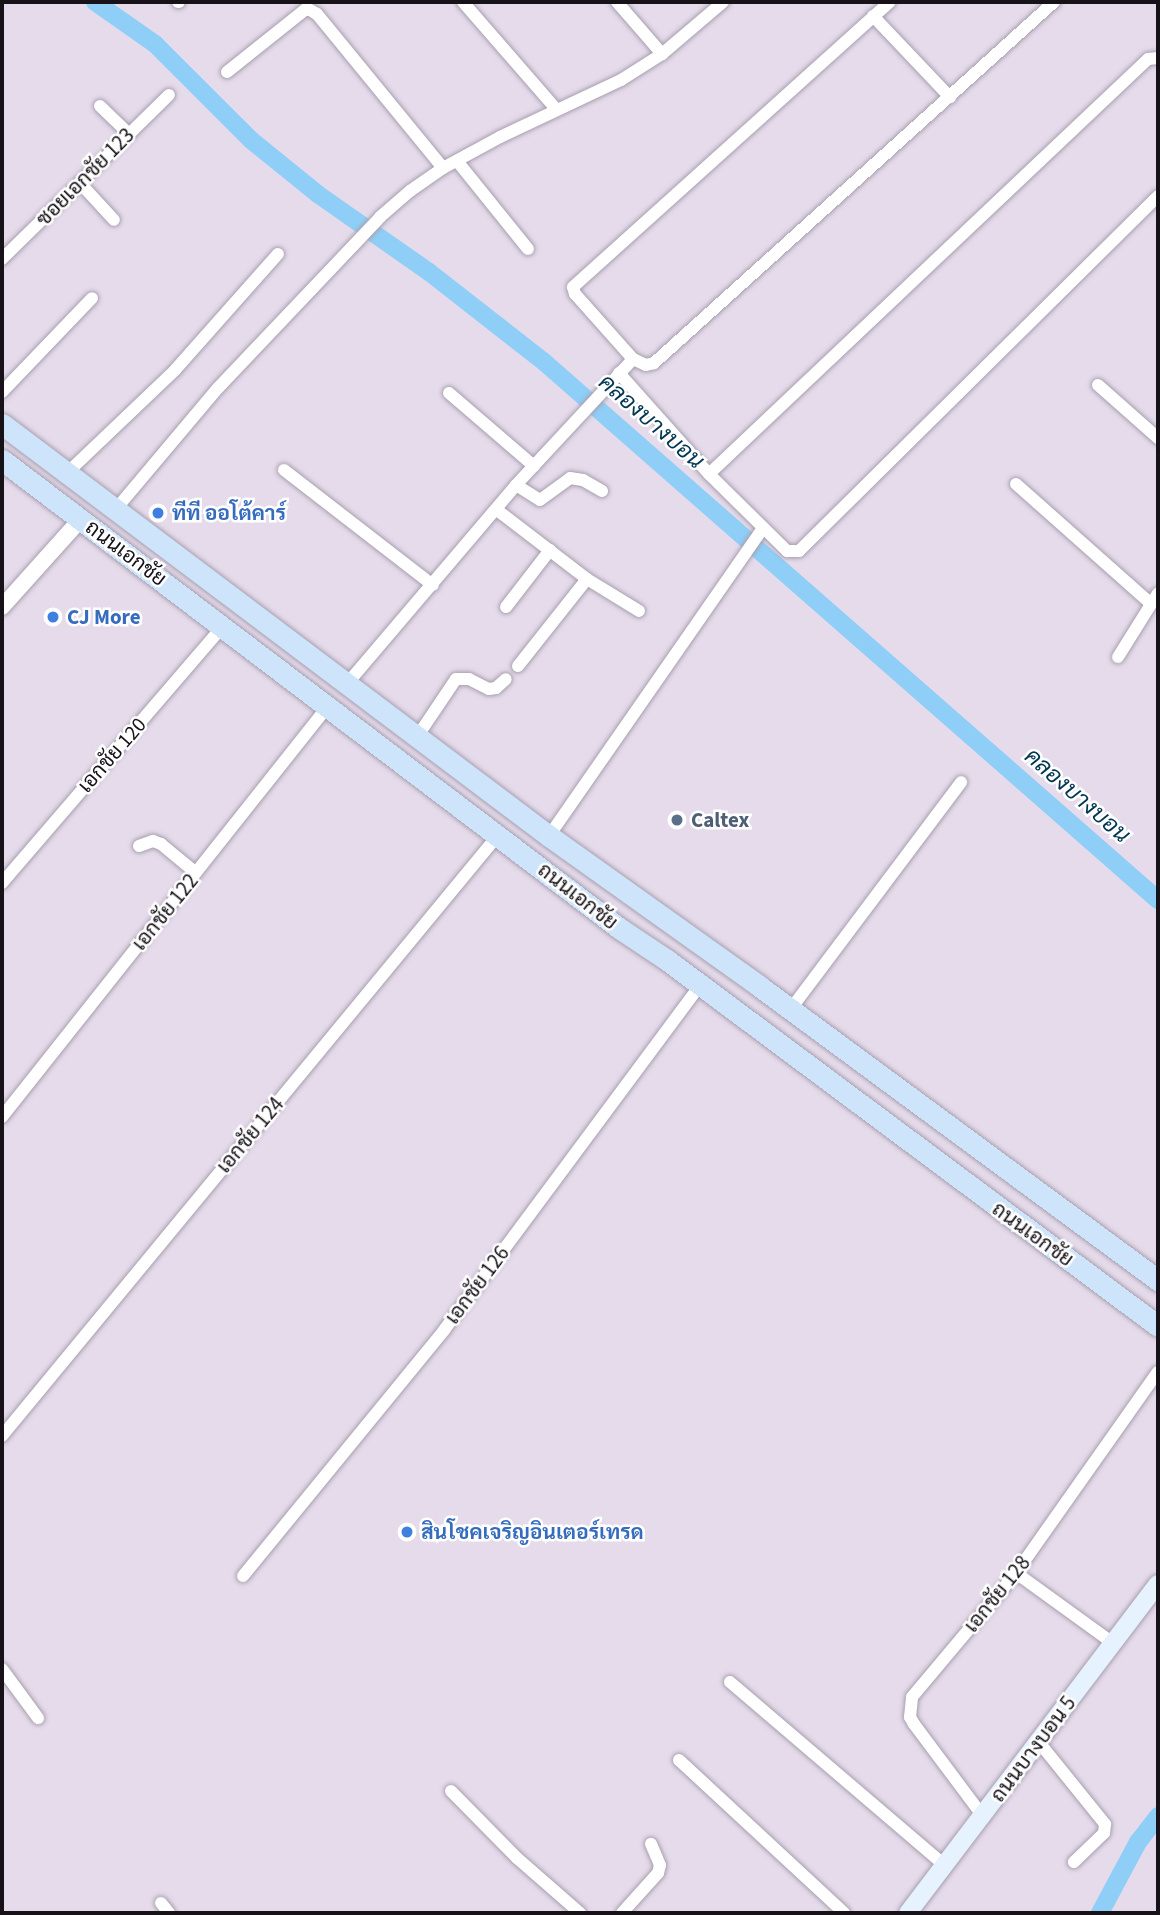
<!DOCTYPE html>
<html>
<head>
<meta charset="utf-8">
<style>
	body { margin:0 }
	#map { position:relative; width:1160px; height:1915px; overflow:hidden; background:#e5dbeb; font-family:"Source Sans 3",Sarabun,sans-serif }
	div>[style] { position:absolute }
	.canal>* { height:18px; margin:-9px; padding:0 9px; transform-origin:9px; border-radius:9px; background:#8fcef7 }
	.roads { filter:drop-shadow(0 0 2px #a89fae) drop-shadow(0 0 2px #a89fae) }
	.minor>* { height:12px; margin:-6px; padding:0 6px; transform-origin:6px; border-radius:6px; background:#fff }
	.tertiary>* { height:16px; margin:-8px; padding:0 8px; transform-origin:8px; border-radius:8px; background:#fff }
	.secondary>* { height:18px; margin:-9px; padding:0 9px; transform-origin:9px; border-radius:9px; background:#e6f2fd }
	.primary>* { height:21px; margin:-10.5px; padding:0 10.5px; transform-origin:10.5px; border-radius:10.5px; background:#cde4fb }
	.dots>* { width:19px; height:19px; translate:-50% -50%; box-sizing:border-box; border:4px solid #fff; border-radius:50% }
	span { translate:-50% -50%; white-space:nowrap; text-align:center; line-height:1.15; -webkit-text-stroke:5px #fff; paint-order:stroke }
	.street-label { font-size:21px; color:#161218 }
	.shop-label { font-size:21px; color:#366cbe; font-weight:700 }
	.left { translate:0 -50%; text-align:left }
	.service-label { font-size:21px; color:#4e5e75; font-weight:700 }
	.water-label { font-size:23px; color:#013752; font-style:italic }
	.frame { position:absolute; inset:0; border:4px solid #161218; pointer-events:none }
</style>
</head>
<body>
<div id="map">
	<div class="canal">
		<div style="left:95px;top:2px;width:73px;rotate:35deg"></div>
		<div style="left:155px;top:44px;width:136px;rotate:45deg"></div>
		<div style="left:251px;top:140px;width:87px;rotate:39deg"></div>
		<div style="left:319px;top:195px;width:134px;rotate:35deg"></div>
		<div style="left:429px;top:272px;width:145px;rotate:38deg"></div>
		<div style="left:543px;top:361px;width:818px;rotate:41.23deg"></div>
		<div style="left:1100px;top:1913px;width:81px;rotate:-61.8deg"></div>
		<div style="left:1138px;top:1842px;width:33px;rotate:-52deg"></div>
	</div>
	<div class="roads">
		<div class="minor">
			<div style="left:178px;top:2px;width:1px"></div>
			<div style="left:463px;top:2px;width:142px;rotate:49deg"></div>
			<div style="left:617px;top:2px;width:69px;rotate:49.1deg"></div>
			<div style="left:873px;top:16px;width:112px;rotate:46.5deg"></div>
			<div style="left:1158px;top:58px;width:10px;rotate:174deg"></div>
			<div style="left:1148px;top:59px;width:604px;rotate:136.61deg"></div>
			<div style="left:709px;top:474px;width:110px;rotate:44.6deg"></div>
			<div style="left:787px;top:551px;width:12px"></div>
			<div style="left:799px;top:551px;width:505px;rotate:-44.68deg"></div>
			<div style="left:227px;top:72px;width:101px;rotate:-38.6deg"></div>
			<div style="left:306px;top:9px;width:4px;rotate:14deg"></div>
			<div style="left:310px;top:10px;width:8px;rotate:30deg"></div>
			<div style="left:317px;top:14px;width:199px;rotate:50.7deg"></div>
			<div style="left:100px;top:106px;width:40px;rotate:44deg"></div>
			<div style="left:457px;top:161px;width:113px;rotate:51.1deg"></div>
			<div style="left:80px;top:183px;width:50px;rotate:47.4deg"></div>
			<div style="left:2px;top:259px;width:234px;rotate:-44.5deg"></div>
			<div style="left:633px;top:359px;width:87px;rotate:-131.7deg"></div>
			<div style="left:575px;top:294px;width:7px;rotate:-106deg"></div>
			<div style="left:573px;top:287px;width:426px;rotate:-42deg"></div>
			<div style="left:619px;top:373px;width:135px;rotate:48.3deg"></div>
			<div style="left:1098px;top:385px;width:80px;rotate:41.5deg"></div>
			<div style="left:2px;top:392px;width:130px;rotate:-46.2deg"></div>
			<div style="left:449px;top:393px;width:112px;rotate:40.7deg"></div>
			<div style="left:284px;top:470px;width:188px;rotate:37.7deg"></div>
			<div style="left:67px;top:473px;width:149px;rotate:-43.6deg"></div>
			<div style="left:175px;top:370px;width:155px;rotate:-48.4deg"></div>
			<div style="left:1016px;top:484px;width:179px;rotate:41.6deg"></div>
			<div style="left:516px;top:485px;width:28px;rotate:32deg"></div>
			<div style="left:540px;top:500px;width:37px;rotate:-36deg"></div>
			<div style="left:570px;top:478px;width:13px;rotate:9deg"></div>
			<div style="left:583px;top:480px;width:22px;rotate:30deg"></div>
			<div style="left:116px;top:509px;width:158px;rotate:-49.9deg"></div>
			<div style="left:218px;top:388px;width:236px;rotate:-46.5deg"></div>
			<div style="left:380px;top:217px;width:40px;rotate:-41deg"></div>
			<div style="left:410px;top:191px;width:40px;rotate:-34.9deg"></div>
			<div style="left:443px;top:168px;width:65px;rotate:-28.5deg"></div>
			<div style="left:500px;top:137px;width:134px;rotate:-25.2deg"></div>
			<div style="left:621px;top:80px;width:49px;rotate:-32.4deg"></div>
			<div style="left:662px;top:54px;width:80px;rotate:-40.4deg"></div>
			<div style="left:497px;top:510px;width:113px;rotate:37.5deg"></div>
			<div style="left:587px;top:579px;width:61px;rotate:31.6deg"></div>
			<div style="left:506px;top:607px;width:72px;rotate:-52.3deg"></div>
			<div style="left:1118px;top:657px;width:75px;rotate:-58deg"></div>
			<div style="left:518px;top:666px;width:111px;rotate:-51.6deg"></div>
			<div style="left:346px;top:685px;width:262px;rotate:-49.6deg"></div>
			<div style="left:516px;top:485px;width:172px;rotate:-47.1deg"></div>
			<div style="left:633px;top:359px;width:14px;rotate:25deg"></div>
			<div style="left:646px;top:365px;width:8px;rotate:-14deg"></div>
			<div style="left:654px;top:363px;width:539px;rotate:-42.07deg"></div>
			<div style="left:417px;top:737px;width:70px;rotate:-56.1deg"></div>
			<div style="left:456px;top:679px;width:13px"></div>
			<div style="left:469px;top:679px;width:22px;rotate:27deg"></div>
			<div style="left:489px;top:689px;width:7px;rotate:-8deg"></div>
			<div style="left:496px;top:688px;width:13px;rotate:-42deg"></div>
			<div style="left:549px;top:836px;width:375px;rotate:-55.2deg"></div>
			<div style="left:139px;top:846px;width:15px;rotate:-20deg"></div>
			<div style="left:153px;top:841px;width:9px;rotate:21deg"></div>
			<div style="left:161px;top:844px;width:45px;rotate:39.6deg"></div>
			<div style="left:2px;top:883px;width:338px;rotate:-49.3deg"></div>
			<div style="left:790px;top:1010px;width:285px;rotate:-53.1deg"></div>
			<div style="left:2px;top:1117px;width:525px;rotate:-51.58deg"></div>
			<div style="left:2px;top:1436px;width:781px;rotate:-50.46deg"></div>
			<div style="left:1016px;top:1573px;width:121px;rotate:35.9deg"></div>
			<div style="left:243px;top:1576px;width:318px;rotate:-50.7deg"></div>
			<div style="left:444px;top:1330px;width:430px;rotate:-53.4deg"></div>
			<div style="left:2px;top:1669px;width:61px;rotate:53.7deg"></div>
			<div style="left:730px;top:1682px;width:282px;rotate:40.5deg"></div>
			<div style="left:1038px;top:1741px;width:107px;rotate:51.1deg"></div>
			<div style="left:1105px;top:1824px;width:9px;rotate:96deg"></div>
			<div style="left:1104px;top:1833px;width:42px;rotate:136deg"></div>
			<div style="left:679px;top:1760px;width:225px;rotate:42.8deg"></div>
			<div style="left:451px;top:1791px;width:94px;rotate:45.4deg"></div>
			<div style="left:517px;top:1858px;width:84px;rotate:41.1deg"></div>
			<div style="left:982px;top:1815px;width:114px;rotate:-126.8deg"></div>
			<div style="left:914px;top:1724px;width:8px;rotate:-120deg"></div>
			<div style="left:910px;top:1717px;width:20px;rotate:-84deg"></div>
			<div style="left:912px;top:1697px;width:162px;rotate:-50deg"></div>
			<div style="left:1016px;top:1573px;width:246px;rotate:-54.8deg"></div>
			<div style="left:161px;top:1903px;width:13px;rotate:51deg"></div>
			<div style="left:622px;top:1913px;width:54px;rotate:-48deg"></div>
			<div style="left:658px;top:1873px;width:8px;rotate:-76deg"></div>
			<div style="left:660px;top:1865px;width:23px;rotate:-113deg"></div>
		</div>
		<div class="tertiary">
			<div style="left:2px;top:607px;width:118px;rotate:-48.1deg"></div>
		</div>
		<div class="secondary">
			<div style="left:908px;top:1913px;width:413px;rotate:-52.8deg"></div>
		</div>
		<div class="primary">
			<div style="left:2px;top:424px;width:685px;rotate:36.99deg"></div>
			<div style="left:549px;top:836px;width:258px;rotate:35.5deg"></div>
			<div style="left:759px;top:986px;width:496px;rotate:36.4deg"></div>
			<div style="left:2px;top:460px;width:774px;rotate:37.18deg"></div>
			<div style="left:619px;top:928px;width:58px;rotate:33.7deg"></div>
			<div style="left:667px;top:960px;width:612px;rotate:36.7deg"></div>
		</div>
	</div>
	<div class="dots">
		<div style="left:158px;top:513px;background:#3f7fe0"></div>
		<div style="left:53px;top:617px;background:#3f7fe0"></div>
		<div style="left:677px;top:820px;background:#5c6f8a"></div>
		<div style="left:407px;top:1532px;background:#3f7fe0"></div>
	</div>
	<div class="street-label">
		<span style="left:85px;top:177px;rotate:-45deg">ซอยเอกชัย 123</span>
		<span style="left:126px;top:553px;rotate:37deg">ถนนเอกชัย</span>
		<span style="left:112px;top:755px;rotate:-49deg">เอกชัย 120</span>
		<span style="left:578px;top:896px;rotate:38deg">ถนนเอกชัย</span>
		<span style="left:165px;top:912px;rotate:-51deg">เอกชัย 122</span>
		<span style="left:250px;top:1135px;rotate:-50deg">เอกชัย 124</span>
		<span style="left:1033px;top:1234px;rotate:36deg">ถนนเอกชัย</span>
		<span style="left:477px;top:1285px;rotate:-53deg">เอกชัย 126</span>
		<span style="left:997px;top:1594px;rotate:-51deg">เอกชัย 128</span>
		<span style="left:1033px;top:1749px;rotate:-53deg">ถนนบางบอน 5</span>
	</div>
	<div class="shop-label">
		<span class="left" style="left:172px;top:513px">ทีที ออโต้คาร์</span>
		<span class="left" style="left:67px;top:617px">CJ More</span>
		<span class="left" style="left:421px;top:1532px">สินโชคเจริญอินเตอร์เทรด</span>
	</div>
	<div class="service-label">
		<span class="left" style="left:691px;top:820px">Caltex</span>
	</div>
	<div class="water-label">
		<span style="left:651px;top:422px;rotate:41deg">คลองบางบอน</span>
		<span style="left:1077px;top:796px;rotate:41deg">คลองบางบอน</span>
	</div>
	<div class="frame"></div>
</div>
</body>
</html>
